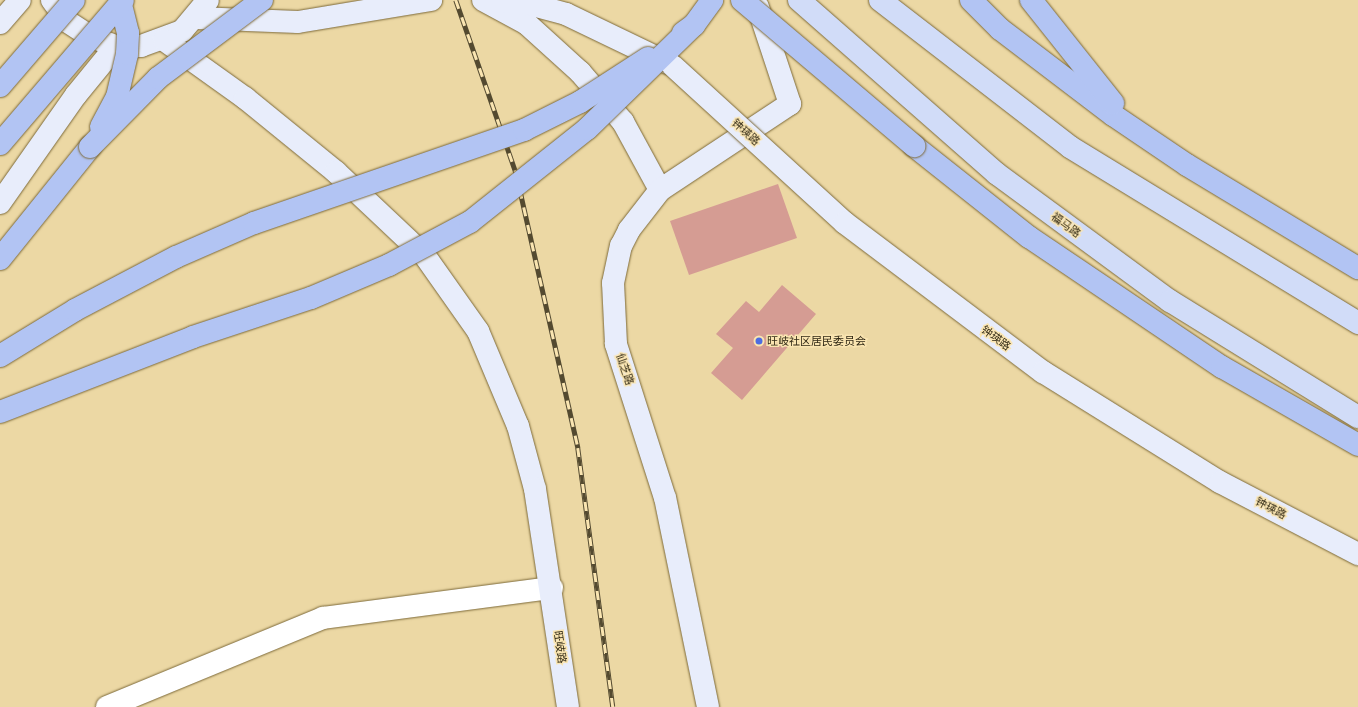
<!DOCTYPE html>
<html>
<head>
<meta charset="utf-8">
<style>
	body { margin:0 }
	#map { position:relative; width:1358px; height:707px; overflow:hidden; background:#ecd8a4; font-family:Montserrat,"Noto Sans SC",sans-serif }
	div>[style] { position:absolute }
	.building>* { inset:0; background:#d59c93 }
	.roads { filter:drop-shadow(0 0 1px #7c6939) drop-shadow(0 0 1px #7c6939) }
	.street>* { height:22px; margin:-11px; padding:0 11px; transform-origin:11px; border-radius:11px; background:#fff }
	.secondary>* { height:22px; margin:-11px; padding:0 11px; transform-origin:11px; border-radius:11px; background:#e8edfb }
	.primary>* { height:22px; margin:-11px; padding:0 11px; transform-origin:11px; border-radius:11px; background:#d1dcf8 }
	.highway>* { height:22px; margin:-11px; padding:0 11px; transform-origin:11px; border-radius:11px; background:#b2c4f3 }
	.rail>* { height:4.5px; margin-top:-2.25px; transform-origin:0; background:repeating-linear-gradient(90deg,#fae5b1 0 9px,#544a30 0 18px); box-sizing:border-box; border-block:1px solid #544a30 }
	.bridges { filter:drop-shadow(0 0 1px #7c6939) drop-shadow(0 0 1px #7c6939) }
	.secondary-bridge>* { height:22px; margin:-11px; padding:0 11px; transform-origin:11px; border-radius:11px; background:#e8edfb }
	.highway-bridge>* { height:22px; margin:-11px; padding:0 11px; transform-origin:11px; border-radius:11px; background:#b2c4f3 }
	.dots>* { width:11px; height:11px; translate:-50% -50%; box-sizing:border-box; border:2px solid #fae5b1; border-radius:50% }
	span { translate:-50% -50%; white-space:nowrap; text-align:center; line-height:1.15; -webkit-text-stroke:3px #fae5b1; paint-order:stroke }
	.street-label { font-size:11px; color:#302814 }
	.poi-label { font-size:11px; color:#302814 }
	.left { translate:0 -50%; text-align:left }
</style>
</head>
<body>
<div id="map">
	<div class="building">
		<div style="clip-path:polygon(778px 184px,797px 238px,689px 275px,670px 221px)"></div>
		<div style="clip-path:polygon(782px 285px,816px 314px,742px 400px,711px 373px,733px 348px,716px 334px,746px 301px,759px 312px)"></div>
	</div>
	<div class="roads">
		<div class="street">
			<div style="left:107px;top:707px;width:234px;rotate:-22.4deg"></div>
			<div style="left:323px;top:618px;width:231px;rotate:-7.5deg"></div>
		</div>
		<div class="secondary">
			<div style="left:52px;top:0;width:27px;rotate:54deg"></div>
			<div style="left:68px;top:22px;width:27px;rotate:33deg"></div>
			<div style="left:91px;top:37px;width:27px;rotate:20deg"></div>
			<div style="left:116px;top:46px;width:25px"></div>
			<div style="left:141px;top:46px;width:44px;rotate:-20.1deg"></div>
			<div style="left:182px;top:31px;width:40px;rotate:-50deg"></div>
			<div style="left:483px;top:0;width:50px;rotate:28.6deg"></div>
			<div style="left:527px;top:24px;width:72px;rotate:42.2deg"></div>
			<div style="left:580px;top:72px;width:66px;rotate:49.3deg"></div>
			<div style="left:623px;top:122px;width:77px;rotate:61.4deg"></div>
			<div style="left:493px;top:0;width:40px;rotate:7.1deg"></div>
			<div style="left:533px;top:5px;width:34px;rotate:15deg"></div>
			<div style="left:566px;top:14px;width:113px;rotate:25.7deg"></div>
			<div style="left:196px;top:18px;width:102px;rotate:2.2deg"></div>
			<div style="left:298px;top:22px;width:135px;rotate:-9.4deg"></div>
			<div style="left:0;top:23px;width:30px;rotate:-49deg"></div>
			<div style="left:164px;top:40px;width:100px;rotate:35.6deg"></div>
			<div style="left:245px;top:98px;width:117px;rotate:39.1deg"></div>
			<div style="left:336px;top:172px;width:122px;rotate:43.3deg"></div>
			<div style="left:425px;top:256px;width:92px;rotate:54.8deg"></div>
			<div style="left:478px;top:331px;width:103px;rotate:67.2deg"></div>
			<div style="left:518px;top:426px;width:65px;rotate:74.9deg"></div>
			<div style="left:535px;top:489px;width:220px;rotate:81.4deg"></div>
			<div style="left:0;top:203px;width:132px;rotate:-54.9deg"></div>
			<div style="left:76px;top:95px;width:63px;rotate:-50.8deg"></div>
			<div style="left:708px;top:707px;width:213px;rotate:-101.6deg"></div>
			<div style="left:665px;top:498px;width:162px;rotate:-107.7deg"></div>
			<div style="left:616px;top:344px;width:61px;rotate:-92.8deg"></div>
			<div style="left:613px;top:283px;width:38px;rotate:-78deg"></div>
			<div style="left:621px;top:246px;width:18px;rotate:-63deg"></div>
			<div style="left:629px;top:230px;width:51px;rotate:-52.2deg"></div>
			<div style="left:660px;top:190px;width:156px;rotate:-33.5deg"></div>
			<div style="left:790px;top:104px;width:102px;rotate:-108.3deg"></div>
		</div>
		<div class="primary">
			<div style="left:799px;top:0;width:264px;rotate:41.3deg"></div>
			<div style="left:997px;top:174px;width:215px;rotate:36.3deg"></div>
			<div style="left:1170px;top:301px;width:221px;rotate:31.7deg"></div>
			<div style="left:880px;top:0;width:240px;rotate:37.7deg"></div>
			<div style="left:1070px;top:147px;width:338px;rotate:31.4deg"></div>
		</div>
		<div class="highway">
			<div style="left:971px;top:0;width:41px;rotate:45deg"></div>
			<div style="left:1000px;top:29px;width:142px;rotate:37.3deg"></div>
			<div style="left:1113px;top:115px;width:89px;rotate:34deg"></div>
			<div style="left:1187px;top:165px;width:200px;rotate:31.1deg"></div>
			<div style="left:1031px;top:0;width:132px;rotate:51.5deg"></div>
			<div style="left:914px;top:146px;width:147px;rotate:38.4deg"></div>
			<div style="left:1029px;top:237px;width:233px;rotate:34deg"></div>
			<div style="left:1222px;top:367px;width:157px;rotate:29.8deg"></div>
			<div style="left:0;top:259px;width:144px;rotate:-51.2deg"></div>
		</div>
	</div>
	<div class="rail">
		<div style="left:456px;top:0;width:182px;rotate:70.8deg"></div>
		<div style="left:516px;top:172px;width:283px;rotate:77.3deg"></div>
		<div style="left:578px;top:448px;width:261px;rotate:82.3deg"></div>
	</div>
	<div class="bridges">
		<div class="secondary-bridge">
			<div style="left:673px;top:66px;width:233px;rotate:42.4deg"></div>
			<div style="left:845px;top:223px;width:248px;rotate:37deg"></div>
			<div style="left:1043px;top:372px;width:208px;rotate:31.9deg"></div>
			<div style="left:1220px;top:482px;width:156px;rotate:27.6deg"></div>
		</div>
		<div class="highway-bridge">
			<div style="left:742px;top:0;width:226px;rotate:40.3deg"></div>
			<div style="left:683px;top:33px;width:14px;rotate:-36deg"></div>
			<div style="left:694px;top:25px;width:31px;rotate:-54deg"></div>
			<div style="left:0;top:86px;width:113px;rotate:-49.3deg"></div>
			<div style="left:101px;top:127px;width:34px;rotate:-62deg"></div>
			<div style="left:117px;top:97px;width:44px;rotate:-76.9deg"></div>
			<div style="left:127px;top:54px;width:21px;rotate:-87deg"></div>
			<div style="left:128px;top:33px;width:34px;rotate:-104deg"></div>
			<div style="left:0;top:144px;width:189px;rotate:-49.5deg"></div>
			<div style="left:90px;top:147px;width:97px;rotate:-45.4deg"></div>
			<div style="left:158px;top:78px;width:130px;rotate:-36.9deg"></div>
			<div style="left:0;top:356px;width:88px;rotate:-31.5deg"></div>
			<div style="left:75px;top:310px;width:114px;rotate:-27.7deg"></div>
			<div style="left:176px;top:257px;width:85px;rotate:-23.6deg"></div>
			<div style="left:254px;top:223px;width:286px;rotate:-19deg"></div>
			<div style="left:524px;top:130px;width:63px;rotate:-26.6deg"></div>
			<div style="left:580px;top:102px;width:81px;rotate:-32.9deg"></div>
			<div style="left:0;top:412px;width:207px;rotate:-21.2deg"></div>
			<div style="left:193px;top:337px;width:124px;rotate:-18.3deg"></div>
			<div style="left:311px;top:298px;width:85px;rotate:-22.9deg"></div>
			<div style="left:389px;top:265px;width:92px;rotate:-28deg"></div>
			<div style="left:470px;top:222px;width:149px;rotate:-38.5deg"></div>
			<div style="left:587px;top:129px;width:149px;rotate:-44.2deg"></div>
		</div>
	</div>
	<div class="dots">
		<div style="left:759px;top:341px;background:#4d6de1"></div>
	</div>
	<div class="street-label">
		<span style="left:746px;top:132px;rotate:42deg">钟瑛路</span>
		<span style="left:1066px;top:225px;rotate:36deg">福马路</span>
		<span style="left:996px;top:338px;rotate:36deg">钟瑛路</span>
		<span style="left:625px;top:369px;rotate:71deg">仙芝路</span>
		<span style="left:1271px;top:508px;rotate:28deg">钟瑛路</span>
		<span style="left:560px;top:647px;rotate:82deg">旺岐路</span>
	</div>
	<div class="poi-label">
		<span class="left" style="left:767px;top:341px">旺岐社区居民委员会</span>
	</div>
</div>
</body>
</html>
